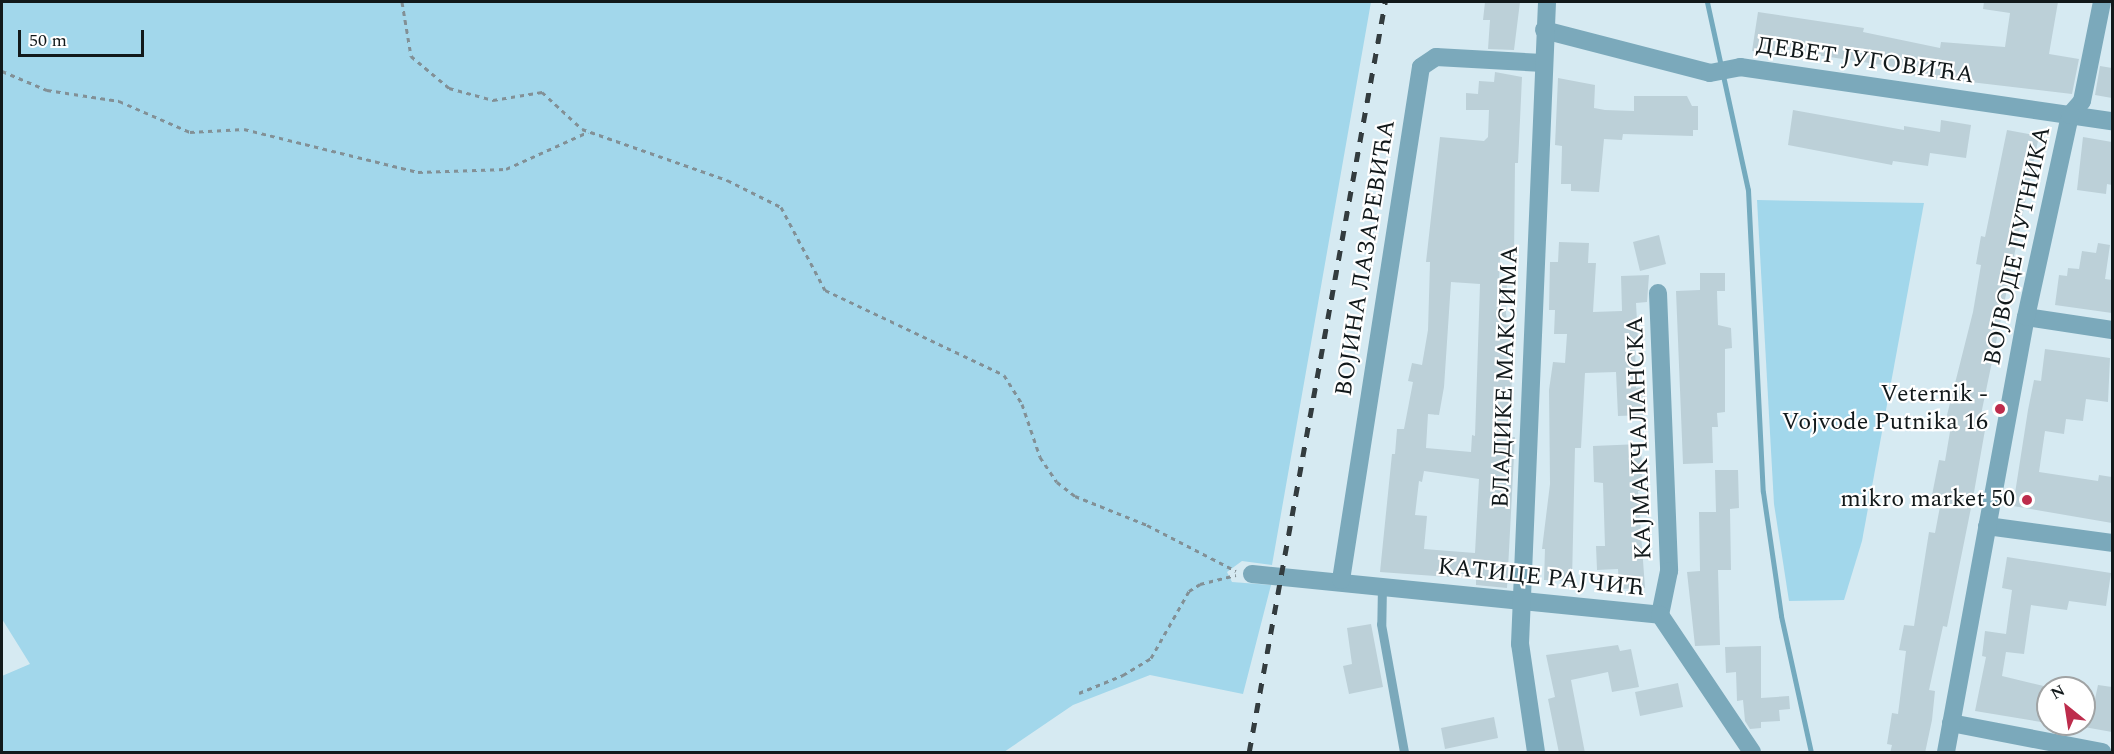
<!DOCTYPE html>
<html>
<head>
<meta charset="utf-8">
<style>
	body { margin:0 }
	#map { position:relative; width:2114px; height:754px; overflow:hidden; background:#d6eaf2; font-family:Spectral,serif }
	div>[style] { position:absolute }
	.green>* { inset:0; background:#a2d7eb }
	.stream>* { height:5px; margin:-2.5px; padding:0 2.5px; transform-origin:2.5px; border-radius:2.5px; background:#74aabe }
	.building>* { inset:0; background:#bcd0d8 }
	.path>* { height:3px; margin-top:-1.5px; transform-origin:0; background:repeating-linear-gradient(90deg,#829096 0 4.5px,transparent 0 9px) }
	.service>* { height:9px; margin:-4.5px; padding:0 4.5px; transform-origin:4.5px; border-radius:4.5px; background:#7ba9bb }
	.minor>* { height:18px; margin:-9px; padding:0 9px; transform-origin:9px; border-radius:9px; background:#7ba9bb }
	.rail>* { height:4.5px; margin-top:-2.25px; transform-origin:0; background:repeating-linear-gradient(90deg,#333c3f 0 10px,transparent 0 20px) }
	.dots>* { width:16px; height:16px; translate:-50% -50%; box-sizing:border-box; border:3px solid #fff; border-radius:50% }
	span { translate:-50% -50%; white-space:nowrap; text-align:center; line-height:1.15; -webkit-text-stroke:4.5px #fff; paint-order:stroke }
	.street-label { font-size:24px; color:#12191b }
	.poi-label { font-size:24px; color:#12191b }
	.right { translate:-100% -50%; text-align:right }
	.frame { position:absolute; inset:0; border:3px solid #12191b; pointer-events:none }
	.north { position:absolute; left:2036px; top:676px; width:60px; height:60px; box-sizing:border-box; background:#fff; border:2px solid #a0a3a4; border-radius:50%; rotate:330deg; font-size:16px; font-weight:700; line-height:24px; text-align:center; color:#12191b }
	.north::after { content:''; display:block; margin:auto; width:21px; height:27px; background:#bd2c4c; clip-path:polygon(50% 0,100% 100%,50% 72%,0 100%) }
	.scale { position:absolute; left:18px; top:30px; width:126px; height:27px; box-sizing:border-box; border:3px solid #12191b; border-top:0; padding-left:8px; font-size:18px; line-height:21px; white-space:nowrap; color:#12191b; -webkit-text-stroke:4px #fff; paint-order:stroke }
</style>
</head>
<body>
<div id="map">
	<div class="green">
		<div style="clip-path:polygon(2px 2px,1371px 2px,1272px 565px,1242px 561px,1227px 572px,1232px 582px,1271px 585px,1243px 694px,1150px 675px,1073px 705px,1004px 752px,2px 752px,2px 676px,30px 664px,2px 619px)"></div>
		<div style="clip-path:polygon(1757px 200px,1924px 203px,1862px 541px,1844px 600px,1789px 601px,1774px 504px)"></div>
	</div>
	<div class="stream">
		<div style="left:1707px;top:2px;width:192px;rotate:77.7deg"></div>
		<div style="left:1748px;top:190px;width:302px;rotate:87.2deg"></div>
		<div style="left:1763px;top:492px;width:125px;rotate:81.7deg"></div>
		<div style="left:1781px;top:616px;width:139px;rotate:77.6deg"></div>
	</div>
	<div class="building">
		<div style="clip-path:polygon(1485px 2px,1520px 2px,1514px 50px,1488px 49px,1490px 20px,1483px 20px)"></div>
		<div style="clip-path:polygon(1984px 2px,2058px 2px,2049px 54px,2079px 59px,2072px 94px,1902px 74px,1902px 68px,1823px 56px,1752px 51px,1758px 12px,1864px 28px,1863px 32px,1940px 48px,1941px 42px,2005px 47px,2010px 13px,1983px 9px)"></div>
		<div style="clip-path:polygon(2100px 66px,2112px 68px,2112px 98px,2095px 95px)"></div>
		<div style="clip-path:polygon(evenodd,1495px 72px,1522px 77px,1518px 163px,1515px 163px,1514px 259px,1500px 258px,1499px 284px,1507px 285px,1506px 314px,1508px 325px,1512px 325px,1507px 368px,1513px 369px,1507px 437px,1515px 437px,1507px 588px,1476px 585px,1476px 579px,1380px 572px,1392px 454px,1395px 454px,1397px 429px,1404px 429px,1413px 382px,1408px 381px,1412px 363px,1422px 365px,1428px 330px,1430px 262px,1426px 262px,1440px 137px,1484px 141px,1488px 137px,1489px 110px,1466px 110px,1466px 93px,1478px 94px,1479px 81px,1494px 82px,1495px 72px,1451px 282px,1480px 284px,1475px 436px,1472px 435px,1471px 452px,1426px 448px,1428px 414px,1439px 415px,1444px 387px,1451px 282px,1495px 72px,1424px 471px,1479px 479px,1475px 553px,1424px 549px,1427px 516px,1415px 515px,1419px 481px,1422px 482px,1424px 471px)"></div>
		<div style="clip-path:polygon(1558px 78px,1595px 85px,1594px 108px,1605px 110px,1634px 111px,1634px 96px,1687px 96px,1692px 106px,1698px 106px,1698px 130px,1693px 130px,1693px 136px,1623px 134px,1622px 140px,1604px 139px,1599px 192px,1571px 191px,1571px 184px,1561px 184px,1562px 146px,1555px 145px)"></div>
		<div style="clip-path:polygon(1793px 110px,1904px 130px,1904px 126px,1940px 132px,1941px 120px,1971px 125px,1966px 158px,1930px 153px,1928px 166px,1893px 161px,1892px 165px,1788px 145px)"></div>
		<div style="clip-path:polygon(2007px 130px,2039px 136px,1978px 429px,1985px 430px,1973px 498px,1947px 627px,1943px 626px,1929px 690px,1935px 691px,1932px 720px,1925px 753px,1890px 753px,1892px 745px,1887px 744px,1892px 713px,1898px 714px,1906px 651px,1899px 650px,1904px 625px,1914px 626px,1929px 532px,1935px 533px,1942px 496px,1932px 495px,1939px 460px,1945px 461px,1952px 420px,1946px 419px,1973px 312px,1981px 265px,1976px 264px,1981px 236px,1985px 237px)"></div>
		<div style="clip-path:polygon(2083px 137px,2112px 142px,2112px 185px,2107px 184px,2106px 194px,2077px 190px)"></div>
		<div style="clip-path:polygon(1659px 235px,1666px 264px,1640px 271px,1633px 242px)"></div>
		<div style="clip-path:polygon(1559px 242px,1589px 243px,1588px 263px,1596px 263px,1593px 312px,1622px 311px,1621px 276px,1649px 275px,1647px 302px,1636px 303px,1638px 339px,1635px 339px,1636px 388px,1645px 387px,1645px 415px,1618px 416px,1616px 372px,1585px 373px,1581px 448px,1575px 448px,1572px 581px,1544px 580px,1545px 549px,1542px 549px,1550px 484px,1549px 390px,1553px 362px,1565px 363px,1567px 334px,1554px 334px,1555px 310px,1549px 310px,1550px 262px,1558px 262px)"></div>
		<div style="clip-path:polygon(2098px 243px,2110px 245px,2105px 279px,2112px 280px,2112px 313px,2055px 305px,2059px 275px,2067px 276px,2068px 268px,2079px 269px,2082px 251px,2096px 253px)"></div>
		<div style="clip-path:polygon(1700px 273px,1725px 273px,1725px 291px,1717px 291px,1718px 325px,1731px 328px,1732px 348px,1725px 349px,1725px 412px,1717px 413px,1718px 427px,1712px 427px,1713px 463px,1683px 464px,1676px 291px,1700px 290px)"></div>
		<div style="clip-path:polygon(2045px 349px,2110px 358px,2108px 402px,2086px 399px,2083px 421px,2066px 419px,2064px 434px,2045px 431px,2039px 472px,2098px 481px,2099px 475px,2112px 477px,2112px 523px,2013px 506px,2028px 410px,2034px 380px,2041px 381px)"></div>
		<div style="clip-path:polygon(1641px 444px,1643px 491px,1638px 491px,1645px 588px,1619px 589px,1618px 569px,1597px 570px,1596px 546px,1605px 546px,1603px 483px,1594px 482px,1593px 446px)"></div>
		<div style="clip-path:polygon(1715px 470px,1738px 470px,1739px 508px,1730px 509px,1731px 570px,1718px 570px,1720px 645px,1695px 646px,1687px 572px,1700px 571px,1699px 512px,1716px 512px)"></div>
		<div style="clip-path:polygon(2007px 557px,2111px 573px,2106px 606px,2069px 601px,2067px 610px,2031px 605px,2024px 654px,2006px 652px,2002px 676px,2048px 687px,2041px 722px,1975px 711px,1986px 657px,1982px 656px,1985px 631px,2006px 634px,2012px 590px,2002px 588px)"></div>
		<div style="clip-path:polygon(1371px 624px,1383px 687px,1349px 694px,1343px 666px,1352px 664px,1347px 628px)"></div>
		<div style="clip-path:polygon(1618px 645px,1620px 651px,1631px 649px,1639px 687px,1612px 692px,1608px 672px,1571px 680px,1585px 753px,1559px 753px,1548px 699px,1555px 697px,1546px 655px)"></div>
		<div style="clip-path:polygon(1761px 646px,1761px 698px,1789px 696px,1790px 709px,1779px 710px,1780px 721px,1761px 722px,1761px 728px,1750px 729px,1745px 721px,1743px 700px,1737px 701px,1736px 672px,1726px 673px,1725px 647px)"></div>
		<div style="clip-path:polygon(1678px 683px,1683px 707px,1640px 716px,1635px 692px)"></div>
		<div style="clip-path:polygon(2098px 685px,2112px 687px,2112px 732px,2084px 727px,2084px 697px,2095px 699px)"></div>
		<div style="clip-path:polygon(1494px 717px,1498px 738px,1445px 749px,1441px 728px)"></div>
	</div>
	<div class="path">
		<div style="left:402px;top:2px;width:55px;rotate:80.5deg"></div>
		<div style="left:411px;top:56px;width:50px;rotate:40.1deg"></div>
		<div style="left:449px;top:88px;width:46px;rotate:15.3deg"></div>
		<div style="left:493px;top:100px;width:50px;rotate:-9.3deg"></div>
		<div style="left:542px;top:92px;width:54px;rotate:42.8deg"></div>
		<div style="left:582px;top:129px;width:154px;rotate:19.4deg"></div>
		<div style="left:727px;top:180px;width:60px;rotate:26.6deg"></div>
		<div style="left:781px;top:207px;width:94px;rotate:62.1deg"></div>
		<div style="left:825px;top:290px;width:198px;rotate:25.4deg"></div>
		<div style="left:1004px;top:375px;width:34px;rotate:58deg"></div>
		<div style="left:1022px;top:404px;width:56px;rotate:71.2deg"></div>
		<div style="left:1040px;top:457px;width:30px;rotate:56deg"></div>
		<div style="left:1057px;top:482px;width:23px;rotate:38deg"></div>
		<div style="left:1075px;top:496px;width:78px;rotate:21.9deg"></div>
		<div style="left:1147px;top:525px;width:100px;rotate:27.3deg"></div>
		<div style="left:2px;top:71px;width:49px;rotate:22.9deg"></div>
		<div style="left:47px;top:90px;width:73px;rotate:8.7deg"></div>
		<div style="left:119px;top:101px;width:77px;rotate:23.6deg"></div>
		<div style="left:190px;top:132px;width:54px;rotate:-3.2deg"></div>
		<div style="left:244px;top:129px;width:179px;rotate:13.9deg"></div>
		<div style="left:418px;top:172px;width:88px;rotate:-2deg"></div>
		<div style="left:506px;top:169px;width:90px;rotate:-24.3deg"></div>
		<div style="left:1079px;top:693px;width:48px;rotate:-22.2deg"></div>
		<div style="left:1123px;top:675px;width:33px;rotate:-31deg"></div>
		<div style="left:1151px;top:658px;width:77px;rotate:-60.4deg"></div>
		<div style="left:1189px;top:591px;width:13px;rotate:-32deg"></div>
		<div style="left:1200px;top:584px;width:37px;rotate:-14deg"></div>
	</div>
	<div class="service">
		<div style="left:1382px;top:585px;width:39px;rotate:91deg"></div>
		<div style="left:1381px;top:624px;width:130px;rotate:79.8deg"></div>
	</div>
	<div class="minor">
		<div style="left:1544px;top:30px;width:171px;rotate:14.5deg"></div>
		<div style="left:1710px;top:73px;width:31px;rotate:-11deg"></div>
		<div style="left:1740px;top:67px;width:376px;rotate:8.3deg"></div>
		<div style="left:1658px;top:293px;width:278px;rotate:87.7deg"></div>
		<div style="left:1669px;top:571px;width:45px;rotate:101.6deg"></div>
		<div style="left:2026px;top:317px;width:87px;rotate:8.6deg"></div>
		<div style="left:1987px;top:526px;width:126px;rotate:7.7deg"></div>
		<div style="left:1252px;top:574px;width:410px;rotate:5.7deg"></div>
		<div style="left:1660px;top:615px;width:165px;rotate:56.1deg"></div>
		<div style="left:1341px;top:580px;width:519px;rotate:-81.14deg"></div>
		<div style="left:1421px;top:67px;width:18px;rotate:-34deg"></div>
		<div style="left:1436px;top:57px;width:107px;rotate:3.2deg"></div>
		<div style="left:1951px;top:723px;width:154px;rotate:10.9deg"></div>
		<div style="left:1536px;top:752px;width:109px;rotate:-98.4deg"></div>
		<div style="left:1520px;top:644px;width:643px;rotate:-87.59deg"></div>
		<div style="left:1946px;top:752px;width:442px;rotate:-79.6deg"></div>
		<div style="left:2026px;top:317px;width:207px;rotate:-77.7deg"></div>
		<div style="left:2070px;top:115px;width:18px;rotate:-49deg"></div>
		<div style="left:2082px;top:101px;width:101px;rotate:-78.6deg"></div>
	</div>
	<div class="rail">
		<div style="left:1249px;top:752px;width:762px;rotate:-79.72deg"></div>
	</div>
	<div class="dots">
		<div style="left:2000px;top:409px;background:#bd2c4c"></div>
		<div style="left:2027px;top:500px;background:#bd2c4c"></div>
	</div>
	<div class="street-label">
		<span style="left:1865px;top:61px;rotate:8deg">ДЕВЕТ ЈУГОВИЋА</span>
		<span style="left:2018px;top:246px;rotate:-78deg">ВОЈВОДЕ ПУТНИКА</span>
		<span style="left:1366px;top:258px;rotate:-81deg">ВОЈИНА ЛАЗАРЕВИЋА</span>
		<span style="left:1506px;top:377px;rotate:-88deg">ВЛАДИКЕ МАКСИМА</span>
		<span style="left:1640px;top:438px;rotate:-92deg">КАЈМАКЧАЛАНСКА</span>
		<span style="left:1541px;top:578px;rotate:6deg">КАТИЦЕ РАЈЧИЋ</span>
	</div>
	<div class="poi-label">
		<span class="right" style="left:1988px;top:409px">Veternik -<br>Vojvode Putnika 16</span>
		<span class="right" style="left:2015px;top:500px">mikro market 50</span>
	</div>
	<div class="frame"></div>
	<div class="north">N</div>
	<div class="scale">50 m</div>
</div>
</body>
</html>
